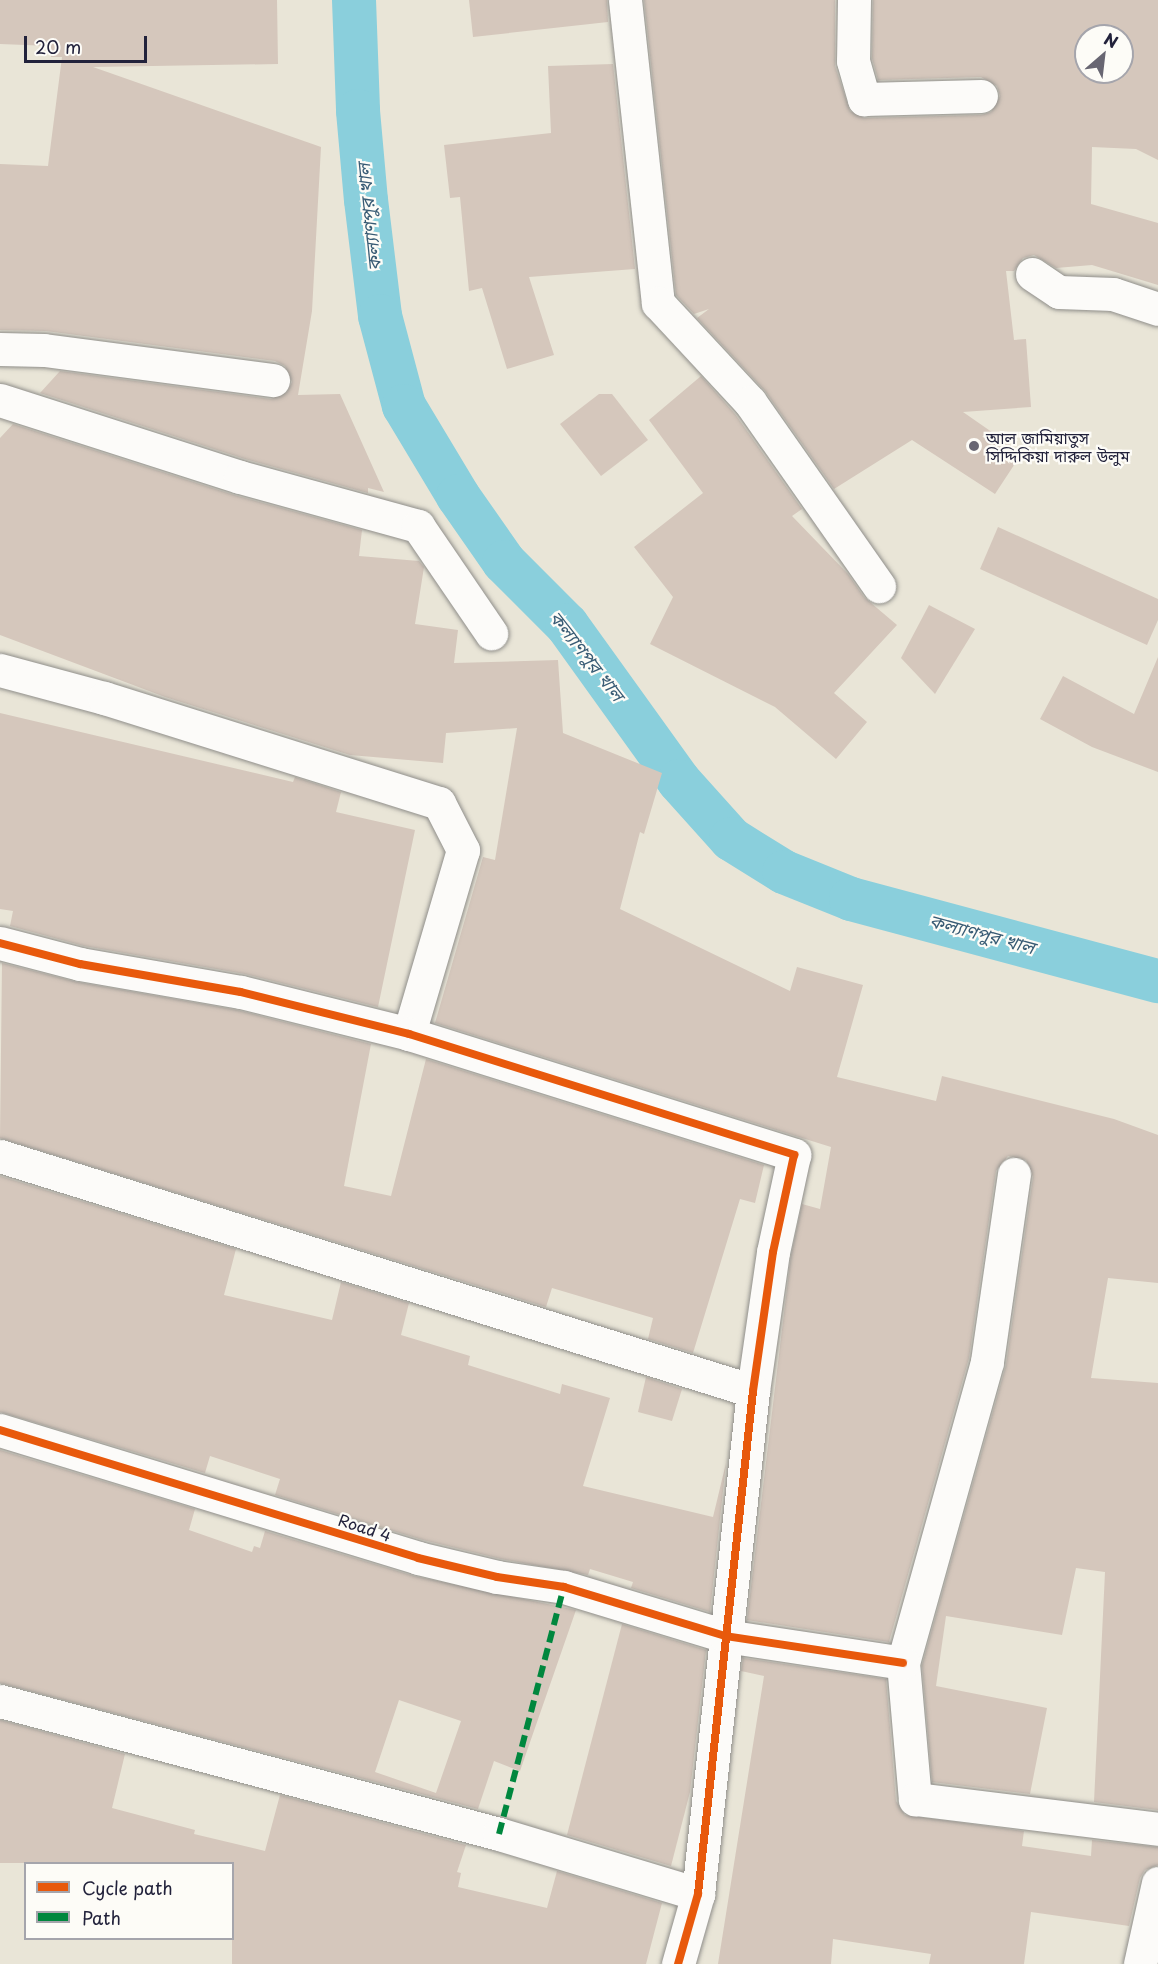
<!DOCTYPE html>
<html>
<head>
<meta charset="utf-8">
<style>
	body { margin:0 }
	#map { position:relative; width:1158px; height:1964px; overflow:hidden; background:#e9e5d7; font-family:"Playpen Sans","Noto Sans Bengali",sans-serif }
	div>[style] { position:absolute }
	.canal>* { height:44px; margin:-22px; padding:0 22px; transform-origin:22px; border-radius:22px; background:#8acfdc }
	.building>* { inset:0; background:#d5c7bc }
	.roads { filter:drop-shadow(0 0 2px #8f8e8a) drop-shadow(0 0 2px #8f8e8a) }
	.minor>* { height:33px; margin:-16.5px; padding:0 16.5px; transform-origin:16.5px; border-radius:16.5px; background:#fcfbf9 }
	.quiet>* { height:6px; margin-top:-3px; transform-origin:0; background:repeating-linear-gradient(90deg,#00873e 0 12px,transparent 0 18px) }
	.cycleway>* { height:8px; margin:-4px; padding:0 4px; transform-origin:4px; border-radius:4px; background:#e8590c }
	.dots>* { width:16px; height:16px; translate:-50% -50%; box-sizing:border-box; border:3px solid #fdfcf7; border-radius:50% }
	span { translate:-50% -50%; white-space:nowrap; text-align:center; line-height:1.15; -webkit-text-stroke:4.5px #fdfcf7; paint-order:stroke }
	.poi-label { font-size:16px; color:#22223b }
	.left { translate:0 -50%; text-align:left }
	.street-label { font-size:16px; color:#22223b }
	.water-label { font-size:18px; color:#385b74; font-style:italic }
	.legend { position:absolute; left:24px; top:1862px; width:210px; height:78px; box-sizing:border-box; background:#fdfcf7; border:2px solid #a5a5ac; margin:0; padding:8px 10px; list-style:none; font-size:18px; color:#22223b }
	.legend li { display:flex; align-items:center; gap:12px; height:30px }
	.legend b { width:30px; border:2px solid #a5a5ac }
	.north { position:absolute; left:1074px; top:24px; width:60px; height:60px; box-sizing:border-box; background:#fdfcf7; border:2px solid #a5a5ac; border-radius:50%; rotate:28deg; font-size:16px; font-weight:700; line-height:24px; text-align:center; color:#22223b }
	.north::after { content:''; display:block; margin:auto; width:21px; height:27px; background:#686672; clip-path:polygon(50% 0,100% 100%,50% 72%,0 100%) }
	.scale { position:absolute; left:24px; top:36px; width:123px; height:27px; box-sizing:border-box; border:3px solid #22223b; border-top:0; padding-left:8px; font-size:18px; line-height:21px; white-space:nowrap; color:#22223b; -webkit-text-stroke:4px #fdfcf7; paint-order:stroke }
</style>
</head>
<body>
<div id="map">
	<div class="canal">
		<div style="left:354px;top:0;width:111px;rotate:87.9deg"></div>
		<div style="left:358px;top:111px;width:89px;rotate:84.9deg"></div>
		<div style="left:366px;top:200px;width:117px;rotate:83.1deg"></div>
		<div style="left:380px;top:316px;width:93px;rotate:75.1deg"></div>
		<div style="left:404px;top:406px;width:105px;rotate:59deg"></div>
		<div style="left:458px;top:496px;width:80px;rotate:55.1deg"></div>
		<div style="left:504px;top:562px;width:89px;rotate:45deg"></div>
		<div style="left:567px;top:625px;width:192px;rotate:54.3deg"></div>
		<div style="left:679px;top:781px;width:78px;rotate:48.1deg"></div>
		<div style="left:731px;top:839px;width:62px;rotate:31.9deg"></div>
		<div style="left:784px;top:872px;width:72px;rotate:21.9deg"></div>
		<div style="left:851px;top:899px;width:318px;rotate:15deg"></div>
	</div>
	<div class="building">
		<div style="clip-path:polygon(0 0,277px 0,278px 64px,93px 67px,321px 147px,312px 311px,298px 395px,340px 394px,384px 492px,368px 488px,368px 493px,245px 459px,40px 393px,60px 371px,271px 399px,287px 392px,292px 382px,285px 366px,275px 361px,46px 331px,0 330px,0 164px,48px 166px,62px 57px,51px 57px,51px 46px,0 44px)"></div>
		<div style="clip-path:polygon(469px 0,607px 0,608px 22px,473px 37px)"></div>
		<div style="clip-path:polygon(evenodd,644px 0,835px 0,835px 66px,850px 111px,864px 118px,981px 115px,991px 112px,1000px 96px,997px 86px,981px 77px,878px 80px,872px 58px,873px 0,1158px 0,1158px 160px,1136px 149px,1092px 147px,1091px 204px,1158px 223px,1158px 285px,1092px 265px,1056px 268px,1034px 255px,1023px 258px,1014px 271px,1006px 271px,1014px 340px,1026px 339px,1031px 407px,963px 412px,1022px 453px,995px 494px,912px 440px,834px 489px,765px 391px,697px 318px,709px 309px,694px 314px,676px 295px,644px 0,1086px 36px,1122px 36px,1122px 72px,1086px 72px,1086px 36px)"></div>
		<div style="clip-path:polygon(613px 64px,635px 269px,529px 277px,554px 355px,507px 369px,482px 288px,469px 291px,460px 197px,450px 198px,444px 145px,551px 133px,548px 66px)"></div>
		<div style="clip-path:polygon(701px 376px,735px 414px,802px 509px,792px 516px,848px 574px,864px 597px,897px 625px,834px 693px,867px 722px,836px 759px,775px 707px,650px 644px,673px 597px,634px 547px,703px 493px,649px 420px)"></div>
		<div style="clip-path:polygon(599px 394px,612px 394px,648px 440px,601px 476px,560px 424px)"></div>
		<div style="clip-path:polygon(13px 424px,234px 495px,362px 530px,359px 556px,419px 561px,424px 567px,415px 624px,458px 630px,454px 663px,558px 660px,563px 733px,662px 773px,644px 834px,640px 832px,620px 909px,790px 991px,797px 967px,863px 985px,837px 1077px,936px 1101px,942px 1076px,1114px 1119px,1158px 1135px,1158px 1283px,1108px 1278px,1091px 1378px,1158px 1383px,1158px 1810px,1094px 1802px,1105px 1572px,1076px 1568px,1062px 1635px,946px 1616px,936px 1686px,1047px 1708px,1030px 1794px,932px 1782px,922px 1665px,1006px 1365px,1033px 1177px,1026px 1160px,1008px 1156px,996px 1171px,969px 1358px,889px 1642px,747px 1620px,791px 1255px,802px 1204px,820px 1209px,831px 1147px,435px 1023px,483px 857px,495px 860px,517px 728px,446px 733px,443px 763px,350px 755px,165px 697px,0 635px,0 438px)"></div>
		<div style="clip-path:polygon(998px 527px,1158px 599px,1158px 620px,1147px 645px,980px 569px)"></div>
		<div style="clip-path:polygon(929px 605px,975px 629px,935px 694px,901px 658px)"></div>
		<div style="clip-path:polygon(1158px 657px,1158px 772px,1092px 747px,1040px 719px,1063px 676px,1134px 714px)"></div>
		<div style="clip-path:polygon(0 713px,293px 782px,295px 777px,341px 792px,336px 812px,415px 830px,378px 1007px,245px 974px,84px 946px,10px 926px,13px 911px,0 909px)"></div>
		<div style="clip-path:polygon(2px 963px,77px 982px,237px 1010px,371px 1044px,344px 1186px,391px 1196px,426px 1059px,764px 1165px,755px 1203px,740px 1199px,693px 1353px,648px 1339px,653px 1318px,552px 1288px,546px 1307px,0 1138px)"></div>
		<div style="clip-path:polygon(0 1176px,236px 1249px,224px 1295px,332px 1320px,341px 1282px,409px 1303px,401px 1335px,470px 1356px,468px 1365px,560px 1394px,562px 1384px,610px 1398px,583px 1486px,713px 1517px,726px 1463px,710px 1612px,631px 1588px,633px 1582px,590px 1569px,588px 1575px,501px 1559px,423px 1540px,275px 1495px,280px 1479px,210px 1456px,205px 1473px,0 1412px)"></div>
		<div style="clip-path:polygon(646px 1377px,682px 1389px,672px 1421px,638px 1412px)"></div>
		<div style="clip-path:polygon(evenodd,0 1450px,195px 1509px,189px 1530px,252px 1552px,254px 1546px,260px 1548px,265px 1531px,414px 1576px,576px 1610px,520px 1771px,494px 1761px,478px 1809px,0 1683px,0 1450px,399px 1700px,461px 1721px,436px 1793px,375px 1772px,399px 1700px)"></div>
		<div style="clip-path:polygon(622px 1624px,706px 1650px,690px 1792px,671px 1866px,567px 1835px)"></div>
		<div style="clip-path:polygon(743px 1658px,886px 1679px,896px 1801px,905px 1815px,1024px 1831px,1022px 1846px,1091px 1856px,1092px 1840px,1158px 1847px,1158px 1865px,1145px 1870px,1140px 1878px,1129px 1926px,1031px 1912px,1024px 1964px,929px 1964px,931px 1954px,833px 1939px,831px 1964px,718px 1964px,764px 1676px,741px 1671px)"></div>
		<div style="clip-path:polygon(0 1720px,125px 1754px,112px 1808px,195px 1830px,194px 1834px,265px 1851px,280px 1795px,466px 1845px,457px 1872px,461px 1873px,458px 1887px,547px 1908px,557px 1871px,662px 1903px,646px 1964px,232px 1964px,232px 1863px,0 1863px)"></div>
	</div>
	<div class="roads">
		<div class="minor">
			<div style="left:625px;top:0;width:305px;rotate:83.8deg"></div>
			<div style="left:658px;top:303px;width:135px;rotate:47.1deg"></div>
			<div style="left:750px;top:402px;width:225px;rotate:55deg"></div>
			<div style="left:854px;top:0;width:61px;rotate:90.9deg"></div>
			<div style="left:853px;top:61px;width:40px;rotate:74deg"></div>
			<div style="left:864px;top:99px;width:117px;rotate:-1.5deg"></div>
			<div style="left:1032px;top:274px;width:32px;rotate:34deg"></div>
			<div style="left:1059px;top:292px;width:54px;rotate:2.1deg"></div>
			<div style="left:1113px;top:294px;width:47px;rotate:18.4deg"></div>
			<div style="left:0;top:349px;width:44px;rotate:1.3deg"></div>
			<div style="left:44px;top:350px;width:231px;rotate:7.5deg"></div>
			<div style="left:0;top:400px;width:252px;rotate:17.8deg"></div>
			<div style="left:240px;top:477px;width:185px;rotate:15.4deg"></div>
			<div style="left:418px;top:526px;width:130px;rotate:55.7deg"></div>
			<div style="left:0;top:670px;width:108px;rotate:15.1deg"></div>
			<div style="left:104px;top:698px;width:351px;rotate:17.4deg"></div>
			<div style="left:439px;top:803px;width:53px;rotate:62.9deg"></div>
			<div style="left:463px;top:850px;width:192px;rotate:106.4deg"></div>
			<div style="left:0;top:943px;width:83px;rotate:14.7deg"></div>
			<div style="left:80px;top:964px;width:163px;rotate:9.9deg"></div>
			<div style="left:241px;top:992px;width:173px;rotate:14deg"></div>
			<div style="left:409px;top:1034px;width:404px;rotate:17.4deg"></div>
			<div style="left:794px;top:1155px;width:99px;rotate:102.2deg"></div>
			<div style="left:773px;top:1252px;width:140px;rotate:98.2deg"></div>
			<div style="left:753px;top:1391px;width:506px;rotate:96.24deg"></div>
			<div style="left:698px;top:1894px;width:73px;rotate:105.9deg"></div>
			<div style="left:0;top:1156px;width:789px;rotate:17.33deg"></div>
			<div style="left:1014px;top:1174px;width:190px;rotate:98.2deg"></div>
			<div style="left:987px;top:1362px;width:313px;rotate:105.6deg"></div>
			<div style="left:903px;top:1663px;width:137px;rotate:85deg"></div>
			<div style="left:915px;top:1799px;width:245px;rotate:7deg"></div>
			<div style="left:0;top:1430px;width:437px;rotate:17deg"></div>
			<div style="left:418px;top:1558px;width:81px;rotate:13.5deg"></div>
			<div style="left:497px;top:1577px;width:68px;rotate:8.5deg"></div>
			<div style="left:564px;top:1587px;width:168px;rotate:16.9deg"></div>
			<div style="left:725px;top:1636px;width:180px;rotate:8.6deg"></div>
			<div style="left:0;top:1701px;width:516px;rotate:14.92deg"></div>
			<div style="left:499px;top:1834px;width:208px;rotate:16.8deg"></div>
			<div style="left:1140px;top:1964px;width:83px;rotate:-77.5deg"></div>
		</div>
	</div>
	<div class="quiet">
		<div style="left:499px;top:1834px;width:255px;rotate:-75.3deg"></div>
	</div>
	<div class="cycleway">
		<div style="left:0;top:943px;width:83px;rotate:14.7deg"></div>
		<div style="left:80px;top:964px;width:163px;rotate:9.9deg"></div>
		<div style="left:241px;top:992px;width:173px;rotate:14deg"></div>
		<div style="left:409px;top:1034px;width:404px;rotate:17.4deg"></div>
		<div style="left:794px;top:1155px;width:99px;rotate:102.2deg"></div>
		<div style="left:773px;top:1252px;width:140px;rotate:98.2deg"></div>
		<div style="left:753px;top:1391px;width:506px;rotate:96.24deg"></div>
		<div style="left:698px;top:1894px;width:73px;rotate:105.9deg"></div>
		<div style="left:0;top:1430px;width:437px;rotate:17deg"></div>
		<div style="left:418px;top:1558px;width:81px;rotate:13.5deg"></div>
		<div style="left:497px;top:1577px;width:68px;rotate:8.5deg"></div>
		<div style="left:564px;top:1587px;width:168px;rotate:16.9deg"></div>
		<div style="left:725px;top:1636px;width:180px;rotate:8.6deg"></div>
	</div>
	<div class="dots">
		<div style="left:974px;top:446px;background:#686672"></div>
	</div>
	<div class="poi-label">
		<span class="left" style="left:986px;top:446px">আল জামিয়াতুস<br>সিদ্দিকিয়া দারুল উলুম</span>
	</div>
	<div class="street-label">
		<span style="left:365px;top:1527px;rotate:18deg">Road 4</span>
	</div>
	<div class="water-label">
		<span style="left:369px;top:217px;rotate:-96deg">কল্যাণপুর খাল</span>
		<span style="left:587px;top:656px;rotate:52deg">কল্যাণপুর খাল</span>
		<span style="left:982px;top:934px;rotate:15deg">কল্যাণপুর খাল</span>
	</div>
	<ul class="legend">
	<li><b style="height:8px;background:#e8590c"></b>Cycle path</li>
	<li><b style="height:8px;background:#00873e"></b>Path</li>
	</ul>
	<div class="north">N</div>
	<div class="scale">20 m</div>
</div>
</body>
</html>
